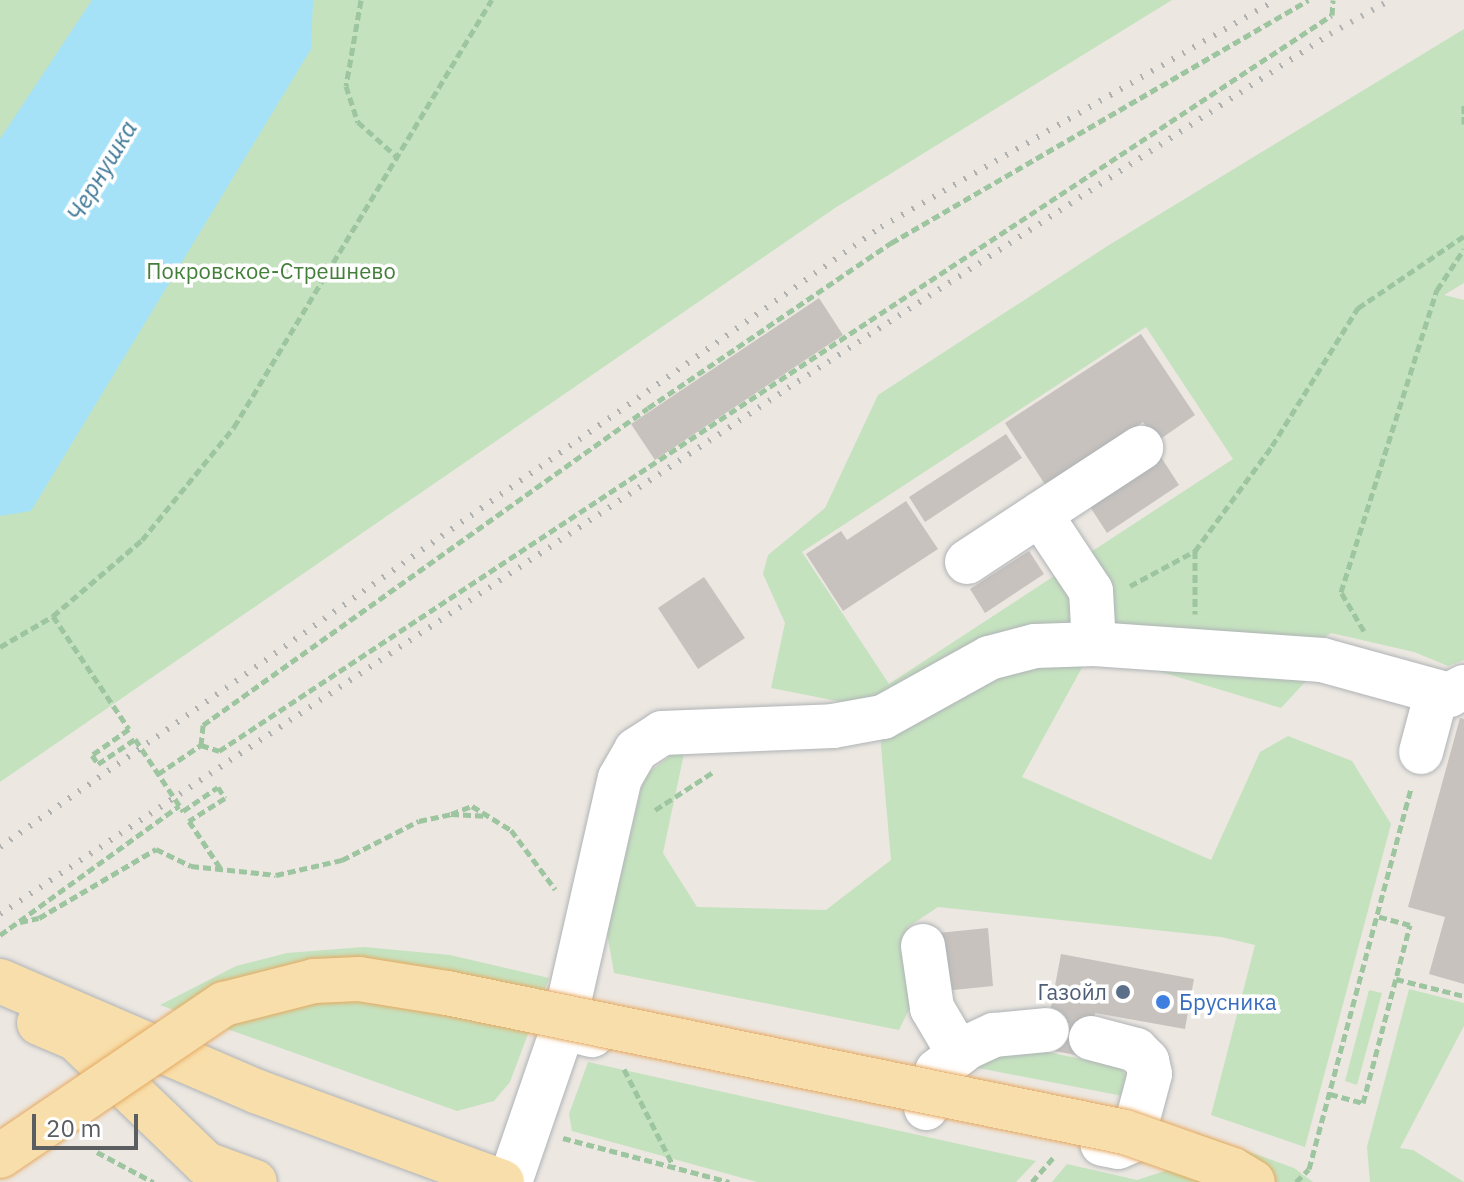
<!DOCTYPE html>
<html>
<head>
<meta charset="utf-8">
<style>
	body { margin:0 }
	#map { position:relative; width:1464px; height:1182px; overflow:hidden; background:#ece7e1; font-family:"IBM Plex Sans",sans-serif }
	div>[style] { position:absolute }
	.green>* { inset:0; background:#c5e2bf }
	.water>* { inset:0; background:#a5e2f8 }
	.building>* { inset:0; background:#c7c2be }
	.path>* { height:5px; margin-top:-2.5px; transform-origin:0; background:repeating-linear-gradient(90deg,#9dc6a0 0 8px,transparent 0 12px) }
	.roads { filter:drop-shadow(0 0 2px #afb3b6) drop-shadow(0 0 2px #afb3b6) }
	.minor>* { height:44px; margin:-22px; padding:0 22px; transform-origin:22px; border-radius:22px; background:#fff }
	.major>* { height:44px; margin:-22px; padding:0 22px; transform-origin:22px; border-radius:22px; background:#f8deaa }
	.rail>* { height:6px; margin-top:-3px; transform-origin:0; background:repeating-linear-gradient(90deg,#b0b1b1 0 2px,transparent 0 12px) }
	.bridges { filter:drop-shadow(0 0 2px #e6a960) drop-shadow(0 0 2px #e6a960) }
	.major-bridge>* { height:44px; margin:-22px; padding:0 22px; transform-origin:22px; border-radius:22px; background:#f8deaa }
	.dots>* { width:22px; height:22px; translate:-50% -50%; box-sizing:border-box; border:4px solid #fff; border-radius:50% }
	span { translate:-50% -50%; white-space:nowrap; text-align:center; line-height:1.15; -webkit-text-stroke:7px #fff; paint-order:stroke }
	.park-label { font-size:22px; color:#437f3a }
	.service-label { font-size:22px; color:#4e5e75 }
	.right { translate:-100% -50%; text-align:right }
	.shop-label { font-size:22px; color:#366cbe }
	.left { translate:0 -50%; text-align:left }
	.water-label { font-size:24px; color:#3f7997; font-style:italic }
	.scale { position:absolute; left:32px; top:1114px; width:106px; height:36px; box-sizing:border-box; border:4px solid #5a5e61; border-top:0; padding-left:10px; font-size:24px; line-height:28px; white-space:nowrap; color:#5a5e61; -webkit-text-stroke:6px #fff; paint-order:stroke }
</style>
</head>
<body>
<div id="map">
	<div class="green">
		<div style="clip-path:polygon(0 0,1172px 0,835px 208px,0 782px)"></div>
		<div style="clip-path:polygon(evenodd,1464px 29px,1464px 283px,1444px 295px,1464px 300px,1464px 660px,1448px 666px,1414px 652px,1331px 633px,1305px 650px,1306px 681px,1281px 708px,1091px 651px,1022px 777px,1211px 860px,1260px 752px,1288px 736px,1352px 761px,1391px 824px,1305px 1147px,1211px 1115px,1255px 945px,1221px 937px,938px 907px,908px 927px,919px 989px,899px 1030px,614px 973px,607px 933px,644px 776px,686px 744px,663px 853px,697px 907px,826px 910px,891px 860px,880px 735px,852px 704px,771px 688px,785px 623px,763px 574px,768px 555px,825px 508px,878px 395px,1109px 245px,1464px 29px,1146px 327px,1233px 459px,889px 684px,802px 552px,1146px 327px)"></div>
		<div style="clip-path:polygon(364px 947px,450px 955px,549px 978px,510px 1082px,494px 1101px,457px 1111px,160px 1005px,236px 966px,287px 953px)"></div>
		<div style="clip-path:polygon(1409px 989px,1464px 1003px,1464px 1026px,1400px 1148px,1413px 1150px,1464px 1182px,1370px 1182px,1367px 1147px)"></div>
		<div style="clip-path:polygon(1369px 990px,1382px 993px,1357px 1085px,1345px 1081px)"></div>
		<div style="clip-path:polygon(1023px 1047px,1120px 1067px,1126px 1077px,1123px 1096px,968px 1066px)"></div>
		<div style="clip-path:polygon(588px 1062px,1036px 1161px,1016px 1182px,757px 1182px,572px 1131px,569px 1114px)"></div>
		<div style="clip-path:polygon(1197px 1133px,1294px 1168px,1313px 1182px,1052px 1182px,1067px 1164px,1137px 1180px,1180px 1166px)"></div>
	</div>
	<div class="water">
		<div style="clip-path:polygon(92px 0,313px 0,311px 49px,31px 511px,0 516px,0 139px)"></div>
	</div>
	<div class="building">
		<div style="clip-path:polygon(819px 298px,843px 335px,655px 460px,631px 424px)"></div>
		<div style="clip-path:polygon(1141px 334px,1195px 415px,1156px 442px,1143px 422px,1046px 486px,1005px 423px)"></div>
		<div style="clip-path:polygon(1006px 434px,1022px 458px,925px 522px,909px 497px)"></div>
		<div style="clip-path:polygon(1159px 454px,1179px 485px,1107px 533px,1087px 502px)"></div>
		<div style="clip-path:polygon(906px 501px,938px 549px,843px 611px,806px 554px,841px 531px,847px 540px)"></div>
		<div style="clip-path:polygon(1029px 551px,1044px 574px,985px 613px,970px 589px)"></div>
		<div style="clip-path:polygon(704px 577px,745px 638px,698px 669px,658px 608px)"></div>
		<div style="clip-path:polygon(1460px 718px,1464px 719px,1464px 984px,1429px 974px,1445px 917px,1408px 907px)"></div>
		<div style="clip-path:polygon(988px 928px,993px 986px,943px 991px,938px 933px)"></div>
		<div style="clip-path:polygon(1061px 954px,1194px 979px,1185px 1029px,1095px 1013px,1087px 1057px,1043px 1049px)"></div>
	</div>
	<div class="path">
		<div style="left:361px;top:0;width:87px;rotate:99.9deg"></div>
		<div style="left:346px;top:86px;width:38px;rotate:72deg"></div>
		<div style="left:358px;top:122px;width:50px;rotate:41.7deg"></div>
		<div style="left:1464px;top:105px;width:19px;rotate:90deg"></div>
		<div style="left:1195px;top:551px;width:63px;rotate:90deg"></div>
		<div style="left:1130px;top:586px;width:74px;rotate:-28.3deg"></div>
		<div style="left:1195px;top:551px;width:130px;rotate:-53.7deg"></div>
		<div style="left:1272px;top:446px;width:163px;rotate:-58.1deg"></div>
		<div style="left:1358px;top:308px;width:128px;rotate:-34.2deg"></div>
		<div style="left:53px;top:616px;width:136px;rotate:56.1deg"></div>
		<div style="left:129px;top:729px;width:45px;rotate:144.9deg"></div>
		<div style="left:92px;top:755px;width:11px;rotate:56deg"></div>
		<div style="left:98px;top:764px;width:45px;rotate:-34deg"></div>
		<div style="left:135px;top:739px;width:87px;rotate:56.3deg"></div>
		<div style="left:183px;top:811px;width:42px;rotate:-34.4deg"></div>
		<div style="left:218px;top:787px;width:13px;rotate:58deg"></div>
		<div style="left:225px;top:798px;width:43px;rotate:147.4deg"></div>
		<div style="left:189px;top:821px;width:58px;rotate:56.3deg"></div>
		<div style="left:1364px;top:631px;width:45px;rotate:-120.5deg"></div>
		<div style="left:1341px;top:592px;width:317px;rotate:-72.4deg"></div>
		<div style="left:1437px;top:290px;width:49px;rotate:-56.6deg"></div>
		<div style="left:0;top:647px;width:61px;rotate:-30.3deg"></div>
		<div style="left:53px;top:616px;width:117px;rotate:-40.5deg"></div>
		<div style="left:142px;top:540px;width:146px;rotate:-50.8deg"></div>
		<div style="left:234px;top:427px;width:499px;rotate:-58.9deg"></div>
		<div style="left:201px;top:745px;width:19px;rotate:18deg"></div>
		<div style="left:219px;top:751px;width:1334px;rotate:-33.48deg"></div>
		<div style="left:1332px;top:15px;width:15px;rotate:-86deg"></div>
		<div style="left:158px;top:774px;width:52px;rotate:-34deg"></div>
		<div style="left:201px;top:745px;width:20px;rotate:-84deg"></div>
		<div style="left:203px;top:725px;width:546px;rotate:-35.46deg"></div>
		<div style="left:648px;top:408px;width:294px;rotate:-34.2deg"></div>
		<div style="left:891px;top:243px;width:483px;rotate:-30.2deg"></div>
		<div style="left:655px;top:810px;width:69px;rotate:-33.2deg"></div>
		<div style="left:451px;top:814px;width:22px;rotate:-21deg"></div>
		<div style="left:472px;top:806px;width:46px;rotate:31.6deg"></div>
		<div style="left:511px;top:830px;width:74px;rotate:53.3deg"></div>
		<div style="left:20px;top:922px;width:19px;rotate:-12deg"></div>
		<div style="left:39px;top:918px;width:136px;rotate:-30.5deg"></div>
		<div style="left:156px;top:849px;width:39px;rotate:26deg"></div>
		<div style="left:191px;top:866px;width:85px;rotate:6deg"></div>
		<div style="left:276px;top:875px;width:68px;rotate:-12.8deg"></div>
		<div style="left:342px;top:860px;width:86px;rotate:-26.9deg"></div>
		<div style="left:419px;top:821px;width:33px;rotate:-12deg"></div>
		<div style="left:451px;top:814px;width:33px;rotate:3deg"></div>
		<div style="left:0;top:935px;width:221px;rotate:-35.8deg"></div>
		<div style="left:1396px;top:979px;width:70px;rotate:14deg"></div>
		<div style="left:624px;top:1069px;width:110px;rotate:63deg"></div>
		<div style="left:1330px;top:1094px;width:34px;rotate:15deg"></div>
		<div style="left:1363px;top:1103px;width:184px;rotate:-75.2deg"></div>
		<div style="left:1410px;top:925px;width:34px;rotate:-165deg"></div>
		<div style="left:563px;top:1138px;width:172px;rotate:14.8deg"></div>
		<div style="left:97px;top:1152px;width:64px;rotate:28.2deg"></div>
		<div style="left:1032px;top:1182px;width:35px;rotate:-49deg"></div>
		<div style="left:1296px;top:1182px;width:18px;rotate:-45deg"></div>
		<div style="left:1309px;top:1169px;width:394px;rotate:-75deg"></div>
	</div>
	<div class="roads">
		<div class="minor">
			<div style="left:1040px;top:514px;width:121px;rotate:-33.2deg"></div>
			<div style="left:967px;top:562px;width:87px;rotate:-33.3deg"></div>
			<div style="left:1040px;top:514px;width:92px;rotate:56.5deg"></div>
			<div style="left:1091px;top:591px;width:53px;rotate:86.8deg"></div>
			<div style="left:1421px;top:752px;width:62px;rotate:-75.1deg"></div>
			<div style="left:923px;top:946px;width:63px;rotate:81.7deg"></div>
			<div style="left:932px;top:1008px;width:53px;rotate:59.6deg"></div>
			<div style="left:563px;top:1028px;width:256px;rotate:-77.2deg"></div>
			<div style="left:620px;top:778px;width:32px;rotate:-60deg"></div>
			<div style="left:636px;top:750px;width:31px;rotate:-33deg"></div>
			<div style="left:662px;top:733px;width:171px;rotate:-2.3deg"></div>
			<div style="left:833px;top:726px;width:51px;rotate:-10.2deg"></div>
			<div style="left:883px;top:717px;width:121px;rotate:-29.1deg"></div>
			<div style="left:989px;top:658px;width:48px;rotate:-14.6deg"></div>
			<div style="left:1035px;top:646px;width:59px;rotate:-1.9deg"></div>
			<div style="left:1094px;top:644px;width:229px;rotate:4deg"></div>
			<div style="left:1322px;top:660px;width:132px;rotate:15.4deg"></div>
			<div style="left:1449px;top:695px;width:17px;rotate:-28deg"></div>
			<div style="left:1091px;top:1038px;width:47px;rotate:14.9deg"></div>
			<div style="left:1136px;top:1050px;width:16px;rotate:45deg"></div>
			<div style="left:1147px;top:1061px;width:13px;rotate:77deg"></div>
			<div style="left:1150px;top:1074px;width:69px;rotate:105deg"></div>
			<div style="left:1132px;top:1141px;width:15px;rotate:157deg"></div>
			<div style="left:1118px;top:1147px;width:16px;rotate:-169deg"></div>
			<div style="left:926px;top:1108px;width:39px;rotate:-73deg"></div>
			<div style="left:937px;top:1071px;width:39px;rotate:-38deg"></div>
			<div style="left:968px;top:1047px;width:29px;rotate:-25deg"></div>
			<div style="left:994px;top:1035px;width:53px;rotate:-5.4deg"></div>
			<div style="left:510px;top:1182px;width:163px;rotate:-71deg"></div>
			<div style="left:563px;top:1028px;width:30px;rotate:14deg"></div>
		</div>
		<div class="major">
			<div style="left:0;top:981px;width:281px;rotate:23.3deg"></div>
			<div style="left:258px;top:1092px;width:260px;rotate:20.2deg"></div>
			<div style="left:39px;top:1023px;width:39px;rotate:23deg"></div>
			<div style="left:75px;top:1038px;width:182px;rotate:43.9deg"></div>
			<div style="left:206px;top:1164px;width:52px;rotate:20.2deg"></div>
		</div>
	</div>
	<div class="rail">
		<div style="left:0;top:847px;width:1077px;rotate:-35.14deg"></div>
		<div style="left:881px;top:227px;width:455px;rotate:-29.9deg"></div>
		<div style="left:0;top:914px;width:947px;rotate:-33.72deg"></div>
		<div style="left:788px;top:388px;width:647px;rotate:-33.15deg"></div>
		<div style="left:1330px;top:34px;width:69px;rotate:-29.5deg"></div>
	</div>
	<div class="bridges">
		<div class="major-bridge">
			<div style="left:0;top:1156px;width:271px;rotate:-34.2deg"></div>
			<div style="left:224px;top:1004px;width:93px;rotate:-14.3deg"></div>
			<div style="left:314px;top:981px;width:45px;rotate:-2.5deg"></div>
			<div style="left:359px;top:979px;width:89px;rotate:9deg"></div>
			<div style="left:447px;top:993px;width:692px;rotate:11.59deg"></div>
			<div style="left:1125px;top:1132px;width:114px;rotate:19.4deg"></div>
			<div style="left:1233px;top:1170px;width:23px;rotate:31deg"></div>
		</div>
	</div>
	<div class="dots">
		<div style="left:1123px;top:992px;background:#5c6f8a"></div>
		<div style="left:1163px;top:1002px;background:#3f7fe0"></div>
	</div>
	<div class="park-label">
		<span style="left:271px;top:271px">Покровское-Стрешнево</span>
	</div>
	<div class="service-label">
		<span class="right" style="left:1107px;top:992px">Газойл</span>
	</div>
	<div class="shop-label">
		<span class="left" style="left:1179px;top:1002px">Брусника</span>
	</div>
	<div class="water-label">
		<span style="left:102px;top:171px;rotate:-59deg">Чернушка</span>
	</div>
	<div class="scale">20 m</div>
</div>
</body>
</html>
